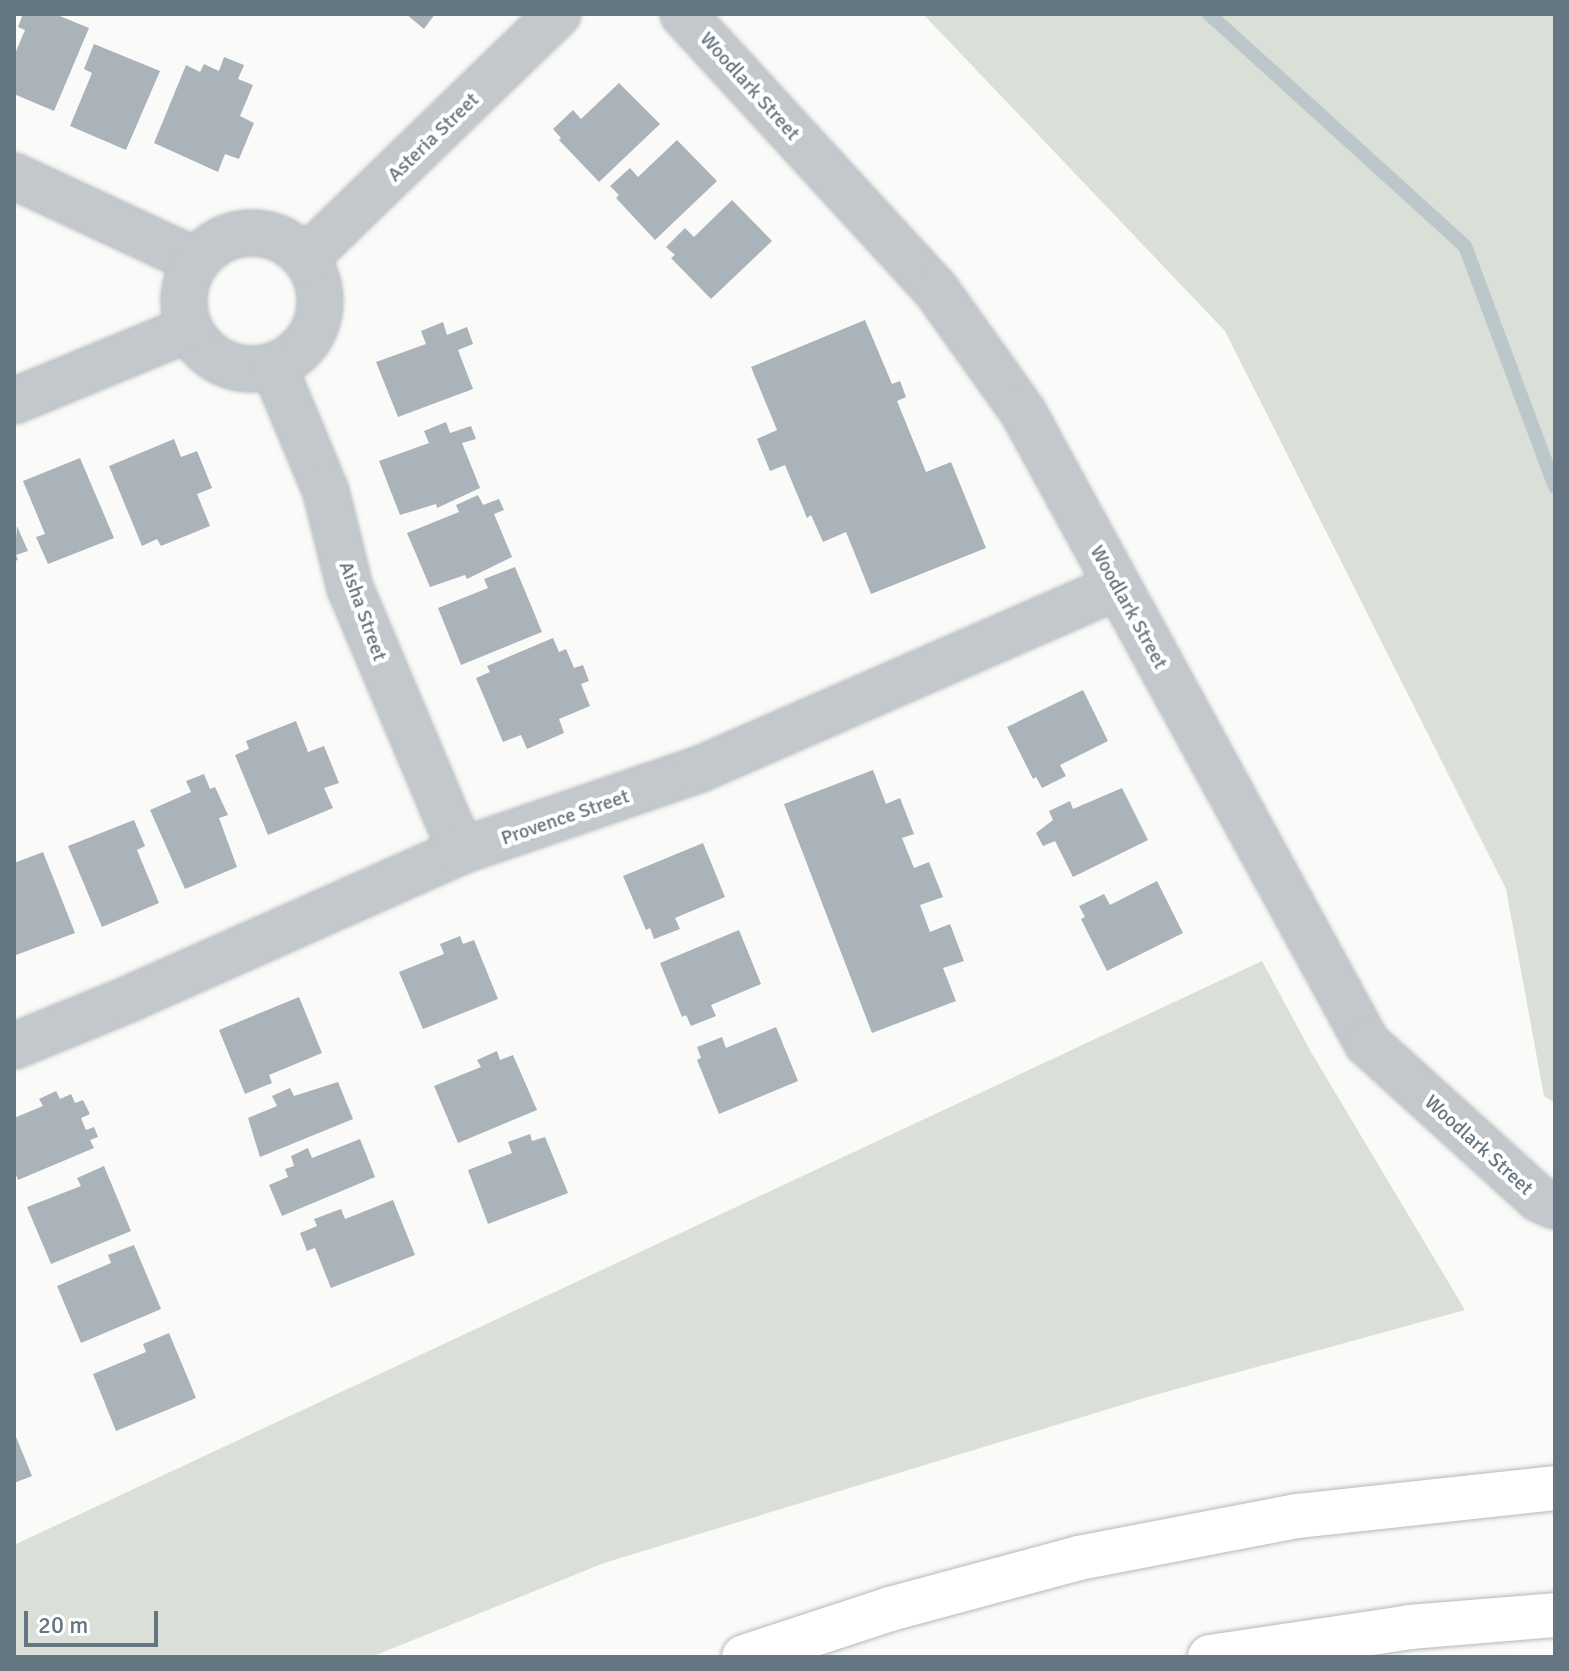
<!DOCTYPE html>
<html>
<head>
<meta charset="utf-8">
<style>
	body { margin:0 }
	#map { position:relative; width:1569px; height:1671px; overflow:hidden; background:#fafaf8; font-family:Signika,sans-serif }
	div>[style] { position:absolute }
	.green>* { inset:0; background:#dadfd7 }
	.stream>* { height:14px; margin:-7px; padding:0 7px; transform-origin:7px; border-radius:7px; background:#bbc7cb }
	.building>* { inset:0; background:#aab3b9 }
	.roads { filter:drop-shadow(0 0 2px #b4b9bd) drop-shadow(0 0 2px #b4b9bd) }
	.minor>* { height:44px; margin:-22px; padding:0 22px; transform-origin:22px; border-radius:22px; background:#c3c8cc }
	.minor>.ring { margin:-22px; padding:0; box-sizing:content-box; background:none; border:44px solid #c3c8cc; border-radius:50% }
	.motorway>* { height:44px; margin:-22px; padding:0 22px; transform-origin:22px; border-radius:22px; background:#fff }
	span { translate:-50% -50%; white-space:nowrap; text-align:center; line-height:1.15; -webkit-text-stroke:8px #fff; paint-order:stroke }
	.street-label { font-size:20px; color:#657683 }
	.frame { position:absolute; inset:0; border:16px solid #657683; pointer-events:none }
	.scale { position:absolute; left:24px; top:1611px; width:134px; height:36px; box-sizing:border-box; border:4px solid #657683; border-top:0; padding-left:10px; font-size:24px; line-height:28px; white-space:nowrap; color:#657683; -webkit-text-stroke:6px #fff; paint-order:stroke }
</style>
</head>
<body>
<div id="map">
	<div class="green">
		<div style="clip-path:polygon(923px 14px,1555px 14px,1555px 1103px,1544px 1096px,1506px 889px,1225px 331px)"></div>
		<div style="clip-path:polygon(1262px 961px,1311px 1052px,1465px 1310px,1151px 1396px,604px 1563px,371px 1657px,14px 1657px,14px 1545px)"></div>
	</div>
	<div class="stream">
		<div style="left:1209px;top:14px;width:345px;rotate:42.2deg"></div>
		<div style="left:1465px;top:246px;width:257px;rotate:69.5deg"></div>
	</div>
	<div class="building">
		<div style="clip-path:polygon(23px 14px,55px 14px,89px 28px,54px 111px,14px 94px,14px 56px,25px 30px,18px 27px)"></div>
		<div style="clip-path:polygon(406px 14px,435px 14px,424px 29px)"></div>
		<div style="clip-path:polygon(94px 44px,160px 71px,126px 150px,70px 126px,92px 73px,84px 69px)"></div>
		<div style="clip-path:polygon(224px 57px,244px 65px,238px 79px,253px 85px,240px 116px,254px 123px,239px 159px,225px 154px,218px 172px,154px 143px,186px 65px,200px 72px,204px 64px,219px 71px)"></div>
		<div style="clip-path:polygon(619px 83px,660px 124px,599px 182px,559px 140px,561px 138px,553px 129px,573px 110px,581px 119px)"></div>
		<div style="clip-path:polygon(677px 140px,717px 181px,655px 240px,616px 198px,619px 195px,610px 186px,630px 168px,638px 177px)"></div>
		<div style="clip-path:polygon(732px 200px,772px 241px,711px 299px,671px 258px,675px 255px,666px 247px,685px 228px,694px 237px)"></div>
		<div style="clip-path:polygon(865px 320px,892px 384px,900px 381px,906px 397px,897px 401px,926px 472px,951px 462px,986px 548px,871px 594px,846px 532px,823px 542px,811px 515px,807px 518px,785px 465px,770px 471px,757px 439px,777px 430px,751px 367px)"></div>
		<div style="clip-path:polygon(443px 322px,447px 335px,467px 327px,473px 344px,458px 350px,473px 389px,398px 417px,376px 362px,426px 344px,421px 331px)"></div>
		<div style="clip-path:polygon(446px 422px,450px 433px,471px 426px,476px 439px,462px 443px,480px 488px,437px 508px,436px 504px,400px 515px,379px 461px,429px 443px,424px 431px)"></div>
		<div style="clip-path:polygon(174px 439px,181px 457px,197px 451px,212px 488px,197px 494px,210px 526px,161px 546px,157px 539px,142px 546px,109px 466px)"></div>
		<div style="clip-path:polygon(80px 458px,114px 538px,48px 564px,36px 537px,45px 534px,23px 481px)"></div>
		<div style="clip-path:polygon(478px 495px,483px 505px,499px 499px,504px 510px,494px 514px,512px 557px,467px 579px,465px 575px,430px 587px,407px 533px,459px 512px,456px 505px)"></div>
		<div style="clip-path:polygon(17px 526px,28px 551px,16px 555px,18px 560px,14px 561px)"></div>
		<div style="clip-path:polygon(515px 567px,542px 632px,461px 665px,438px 608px,488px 588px,484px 579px)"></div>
		<div style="clip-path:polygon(553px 638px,559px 652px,566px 649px,574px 668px,583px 665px,589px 681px,581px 684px,590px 706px,559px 719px,564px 733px,527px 749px,521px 735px,503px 742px,476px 678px,490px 672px,487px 666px)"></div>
		<div style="clip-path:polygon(1083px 690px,1108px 741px,1060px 765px,1066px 776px,1042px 788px,1036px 777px,1033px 779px,1007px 727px)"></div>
		<div style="clip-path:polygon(296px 721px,308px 752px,324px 746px,339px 783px,324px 788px,333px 808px,268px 835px,235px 755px,249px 749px,246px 741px)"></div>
		<div style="clip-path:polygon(873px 770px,886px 804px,900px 798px,914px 834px,902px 838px,914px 868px,929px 862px,943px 897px,920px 905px,930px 932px,950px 924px,964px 961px,943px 968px,956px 1001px,872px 1033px,784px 804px)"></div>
		<div style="clip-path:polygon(204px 774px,210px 789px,215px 787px,228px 815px,219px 818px,237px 867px,185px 889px,150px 810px,191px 792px,186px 781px)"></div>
		<div style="clip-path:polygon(1122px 788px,1148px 840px,1073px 877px,1055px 841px,1043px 846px,1036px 833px,1053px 820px,1049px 811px,1070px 801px,1073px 809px)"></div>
		<div style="clip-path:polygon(134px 820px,145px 846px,137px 850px,159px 903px,102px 927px,68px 846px)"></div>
		<div style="clip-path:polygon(703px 843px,725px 897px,675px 918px,680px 929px,654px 939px,650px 928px,646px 930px,623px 876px)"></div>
		<div style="clip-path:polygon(43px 852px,75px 933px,16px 955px,14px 863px)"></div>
		<div style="clip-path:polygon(1157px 881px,1183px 933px,1107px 971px,1081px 919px,1085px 917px,1079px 906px,1104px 894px,1110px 905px)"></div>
		<div style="clip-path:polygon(739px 930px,761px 984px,711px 1005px,716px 1016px,691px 1026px,686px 1015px,682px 1017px,660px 963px)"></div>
		<div style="clip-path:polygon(460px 936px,463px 944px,474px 940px,498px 999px,423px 1029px,399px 972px,444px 954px,440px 944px)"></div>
		<div style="clip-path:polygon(299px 997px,322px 1053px,269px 1075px,272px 1083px,245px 1094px,219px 1030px)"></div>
		<div style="clip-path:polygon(776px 1027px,798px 1081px,719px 1114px,697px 1060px,701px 1058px,697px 1047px,722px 1037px,726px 1048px)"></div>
		<div style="clip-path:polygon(497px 1051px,500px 1060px,513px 1055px,537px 1110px,458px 1143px,434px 1086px,481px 1067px,477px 1060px)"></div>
		<div style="clip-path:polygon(338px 1082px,353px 1119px,260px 1157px,248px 1118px,277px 1106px,272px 1096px,290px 1088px,294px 1096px)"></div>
		<div style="clip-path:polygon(56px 1091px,60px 1099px,71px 1094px,75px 1103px,83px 1100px,90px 1114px,81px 1118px,86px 1130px,94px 1127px,98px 1137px,90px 1140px,94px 1148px,18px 1180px,14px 1170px,14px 1118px,43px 1106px,39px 1099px)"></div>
		<div style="clip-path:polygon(530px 1134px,532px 1141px,545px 1137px,568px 1193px,488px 1224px,468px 1170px,512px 1153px,508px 1142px)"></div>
		<div style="clip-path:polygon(360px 1139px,375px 1177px,282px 1216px,269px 1185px,288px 1177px,285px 1169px,294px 1166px,291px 1156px,308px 1148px,312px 1158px)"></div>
		<div style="clip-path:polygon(104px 1166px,131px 1231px,51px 1264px,27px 1207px,81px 1186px,77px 1178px)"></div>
		<div style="clip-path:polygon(393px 1200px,415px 1255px,331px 1288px,315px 1248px,307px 1251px,300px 1233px,317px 1226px,314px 1219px,341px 1209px,345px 1219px)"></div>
		<div style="clip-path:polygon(134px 1245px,161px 1309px,81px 1343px,57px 1286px,111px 1263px,108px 1255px)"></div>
		<div style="clip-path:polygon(169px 1333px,196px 1398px,116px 1431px,93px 1374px,146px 1352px,143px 1344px)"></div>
		<div style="clip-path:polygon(14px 1432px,32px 1476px,14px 1483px)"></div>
	</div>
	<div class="roads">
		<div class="minor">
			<div style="left:683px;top:14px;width:374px;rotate:47.5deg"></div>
			<div style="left:936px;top:290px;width:150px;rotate:54.5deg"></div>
			<div style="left:1023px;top:412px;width:719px;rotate:61.4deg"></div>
			<div style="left:1367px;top:1043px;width:232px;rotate:42.2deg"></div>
			<div style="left:1539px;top:1199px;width:17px;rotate:24deg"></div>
			<div style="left:14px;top:176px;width:201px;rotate:25deg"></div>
			<div class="ring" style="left:184px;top:233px;width:92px;height:92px"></div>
			<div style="left:306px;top:258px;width:351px;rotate:-44.1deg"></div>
			<div style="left:274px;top:367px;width:135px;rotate:67.4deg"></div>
			<div style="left:326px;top:492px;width:99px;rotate:76deg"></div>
			<div style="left:350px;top:588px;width:285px;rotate:67.1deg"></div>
			<div style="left:14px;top:401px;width:189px;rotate:-22.4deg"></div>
			<div style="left:14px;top:1046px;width:124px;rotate:-22.2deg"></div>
			<div style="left:129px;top:999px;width:363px;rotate:-24deg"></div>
			<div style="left:461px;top:851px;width:253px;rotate:-18.9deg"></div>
			<div style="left:700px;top:769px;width:455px;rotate:-23.6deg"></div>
		</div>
		<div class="motorway">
			<div style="left:744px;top:1657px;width:154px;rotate:-18.2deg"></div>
			<div style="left:890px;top:1609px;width:196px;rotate:-15.1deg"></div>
			<div style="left:1079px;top:1558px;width:223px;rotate:-10.9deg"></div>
			<div style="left:1298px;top:1516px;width:259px;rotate:-6.2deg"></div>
			<div style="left:1210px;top:1657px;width:202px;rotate:-8.5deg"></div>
			<div style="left:1410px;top:1627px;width:145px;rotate:-4.7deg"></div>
		</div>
	</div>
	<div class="street-label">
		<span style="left:750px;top:86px;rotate:48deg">Woodlark Street</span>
		<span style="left:433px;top:137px;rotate:-44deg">Asteria Street</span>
		<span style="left:1129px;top:607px;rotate:61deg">Woodlark Street</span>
		<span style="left:363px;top:611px;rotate:70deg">Aisha Street</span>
		<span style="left:565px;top:817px;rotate:-19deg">Provence Street</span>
		<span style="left:1479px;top:1145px;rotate:42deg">Woodlark Street</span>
	</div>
	<div class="frame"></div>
	<div class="scale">20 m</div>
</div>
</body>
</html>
